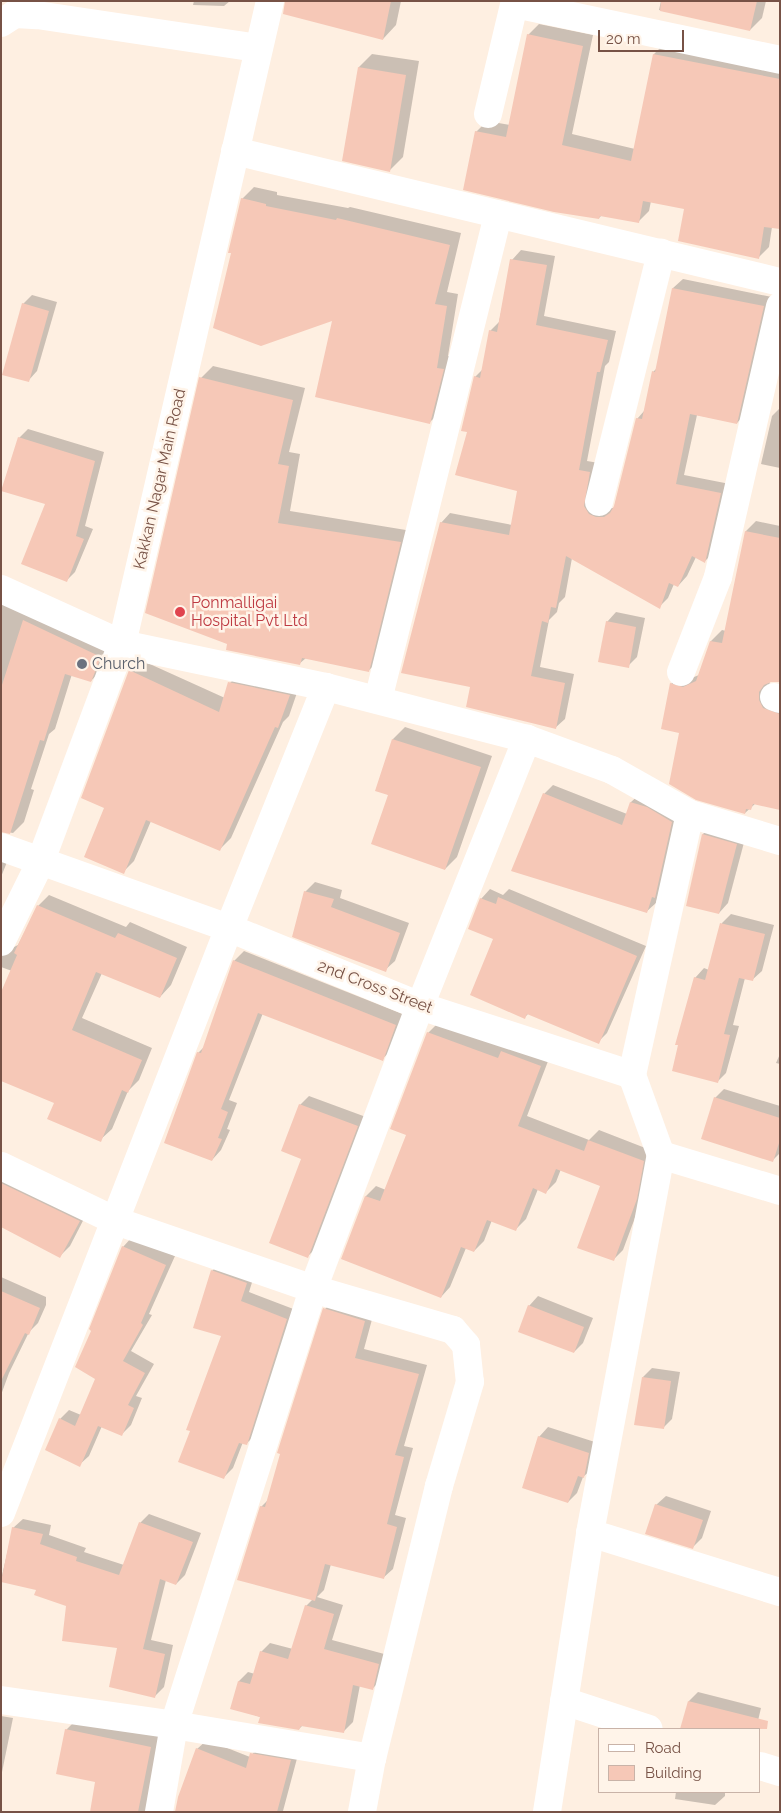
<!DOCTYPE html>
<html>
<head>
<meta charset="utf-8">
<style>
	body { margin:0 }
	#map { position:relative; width:781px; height:1813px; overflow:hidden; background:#feefe1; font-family:Raleway,sans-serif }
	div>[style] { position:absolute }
	.shadow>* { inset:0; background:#0003 }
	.building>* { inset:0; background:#f6c8b7 }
	.minor>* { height:28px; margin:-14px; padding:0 14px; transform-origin:14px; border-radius:14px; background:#fff }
	.dots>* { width:14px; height:14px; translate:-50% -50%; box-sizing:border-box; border:2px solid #fff4e9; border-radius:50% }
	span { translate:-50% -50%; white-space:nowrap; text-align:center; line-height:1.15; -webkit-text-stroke:5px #fff4e9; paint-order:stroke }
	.street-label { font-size:16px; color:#775246 }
	.health-label { font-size:16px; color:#be3a42 }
	.left { translate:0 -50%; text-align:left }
	.worship-label { font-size:16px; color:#5b616d }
	.frame { position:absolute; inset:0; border:2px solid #775246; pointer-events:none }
	.legend { position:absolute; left:598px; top:1728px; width:162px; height:65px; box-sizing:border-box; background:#fff4e9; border:1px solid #c9b3a8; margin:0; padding:6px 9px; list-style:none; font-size:15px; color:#775246 }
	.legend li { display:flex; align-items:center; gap:10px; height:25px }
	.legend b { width:25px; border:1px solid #c9b3a8 }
	.scale { position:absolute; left:598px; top:30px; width:86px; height:22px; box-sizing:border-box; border:2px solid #775246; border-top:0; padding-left:6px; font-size:15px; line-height:18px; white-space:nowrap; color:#775246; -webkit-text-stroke:4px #fff4e9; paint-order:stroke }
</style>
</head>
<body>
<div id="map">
	<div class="shadow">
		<div style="clip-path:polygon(194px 1px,230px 1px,224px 6px,193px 5px)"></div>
		<div style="clip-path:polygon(297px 1px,401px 1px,396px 25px,383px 39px)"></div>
		<div style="clip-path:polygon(661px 1px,766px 1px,762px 18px,750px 30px,659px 10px)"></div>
		<div style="clip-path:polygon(539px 24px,593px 35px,572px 134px,635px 149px,654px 54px,665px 43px,780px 66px,780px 228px,772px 227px,769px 247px,758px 258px,679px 240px,686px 208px,651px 201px,649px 211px,638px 222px,602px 215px,599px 218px,476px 132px,487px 121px,510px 125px,528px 35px)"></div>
		<div style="clip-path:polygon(372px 54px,419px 61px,403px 157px,389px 171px,343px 160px,359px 67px)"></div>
		<div style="clip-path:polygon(254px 187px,277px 192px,277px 195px,348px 208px,350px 207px,461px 233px,447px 292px,458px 294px,448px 356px,455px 358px,442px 410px,430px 422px,334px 319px,232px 252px,242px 199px)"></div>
		<div style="clip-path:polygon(521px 250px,555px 256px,544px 316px,616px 331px,609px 362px,605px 366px,587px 461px,599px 463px,605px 508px,614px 508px,637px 419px,645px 410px,653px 372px,658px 367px,673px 288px,683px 279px,772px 297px,746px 413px,737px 423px,697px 415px,684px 475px,730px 484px,714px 552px,705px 561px,696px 557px,687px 576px,678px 586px,674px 584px,668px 598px,659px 607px,572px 558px,565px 597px,559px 603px,557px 612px,549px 620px,540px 667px,574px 674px,565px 719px,555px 728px,441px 523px,450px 513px,512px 525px,519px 490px,469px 431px,475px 377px,483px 369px,490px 331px,499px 322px,512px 260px)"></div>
		<div style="clip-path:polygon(32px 295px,57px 302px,37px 371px,28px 381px,23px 304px)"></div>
		<div style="clip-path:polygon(213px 366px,305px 388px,289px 452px,300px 454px,290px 511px,412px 531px,381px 659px,368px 671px,306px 658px,299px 664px,228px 644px,201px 378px)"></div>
		<div style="clip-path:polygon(780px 408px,780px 468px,761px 464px,772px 416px)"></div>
		<div style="clip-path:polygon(28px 429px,104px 452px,85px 526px,93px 529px,75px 572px,66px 581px,47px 503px,19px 438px)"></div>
		<div style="clip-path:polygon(756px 521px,780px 526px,780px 663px,770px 680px,769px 688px,780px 714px,756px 803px,745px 813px,680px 732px,671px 684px,682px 673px,694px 677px,699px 675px,711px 641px,722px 630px,726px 631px,746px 531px)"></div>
		<div style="clip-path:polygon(1px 601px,111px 645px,102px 669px,91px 681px,72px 674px,55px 729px,49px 734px,31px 789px,34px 790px,24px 822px,13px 833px,1px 831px)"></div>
		<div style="clip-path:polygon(616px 612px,645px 618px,637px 657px,628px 666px,607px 622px)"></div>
		<div style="clip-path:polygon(141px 660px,225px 698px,230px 683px,241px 672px,300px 684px,289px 716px,283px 722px,231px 838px,220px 849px,151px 821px,134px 861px,123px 872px,106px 807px,130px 671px)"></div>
		<div style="clip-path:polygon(405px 727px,492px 756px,457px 857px,445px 869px,389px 795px,377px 790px,393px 739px)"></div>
		<div style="clip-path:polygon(553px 785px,627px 814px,631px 802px,641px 793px,681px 813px,656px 903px,646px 912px,544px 794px)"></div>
		<div style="clip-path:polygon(712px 825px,746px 835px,728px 903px,719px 913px,703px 834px)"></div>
		<div style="clip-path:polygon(1px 846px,11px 852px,1px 877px)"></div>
		<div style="clip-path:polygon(315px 882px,342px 890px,340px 898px,409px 923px,395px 961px,385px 970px,305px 892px)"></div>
		<div style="clip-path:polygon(490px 889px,503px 895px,509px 889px,646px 946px,607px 1033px,598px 1042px,529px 1013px,525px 1017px,481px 899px)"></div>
		<div style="clip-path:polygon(49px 895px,126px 927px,130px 922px,187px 947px,171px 985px,160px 997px,102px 973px,82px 1018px,152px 1048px,139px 1080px,128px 1091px,112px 1129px,100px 1140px,56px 1102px,12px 971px,1px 967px,1px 941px,14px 947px,18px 945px,38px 906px)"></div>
		<div style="clip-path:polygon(731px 914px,774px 925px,762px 971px,752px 980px,745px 978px,733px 1025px,739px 1026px,726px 1073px,717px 1082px,680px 1044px,695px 978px,704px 968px,709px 970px,722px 923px)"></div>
		<div style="clip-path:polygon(244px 951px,405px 1015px,392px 1050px,382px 1059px,263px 1013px,229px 1100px,237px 1103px,227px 1129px,230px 1130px,221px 1150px,212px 1160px,198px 1053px,204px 1047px,234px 961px)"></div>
		<div style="clip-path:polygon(438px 1023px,550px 1056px,527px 1116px,589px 1140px,599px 1130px,653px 1151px,646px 1188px,623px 1250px,613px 1260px,602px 1185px,561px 1169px,556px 1182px,546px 1192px,538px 1189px,526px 1219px,516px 1229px,492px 1220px,484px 1241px,474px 1251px,466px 1248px,450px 1287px,441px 1297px,343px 1258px,366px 1196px,376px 1186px,386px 1190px,408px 1135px,428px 1033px)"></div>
		<div style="clip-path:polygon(780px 1054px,780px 1064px,776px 1063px)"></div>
		<div style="clip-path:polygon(724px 1089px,780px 1106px,780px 1153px,773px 1160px,715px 1098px)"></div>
		<div style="clip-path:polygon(309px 1096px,366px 1117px,317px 1247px,308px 1256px,300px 1105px)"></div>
		<div style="clip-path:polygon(1px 1168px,88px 1211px,70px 1246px,60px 1256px,1px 1226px)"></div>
		<div style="clip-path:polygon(132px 1237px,175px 1256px,149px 1314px,152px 1315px,131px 1351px,154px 1364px,136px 1396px,142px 1398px,131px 1425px,122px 1434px,102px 1426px,89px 1456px,79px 1465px,60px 1419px,69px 1410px,81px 1415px,97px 1378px,93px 1330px,123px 1247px)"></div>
		<div style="clip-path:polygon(221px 1262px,255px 1273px,249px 1292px,296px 1310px,256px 1434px,247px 1443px,243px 1442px,233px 1468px,224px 1477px,191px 1431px,222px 1336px,212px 1271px)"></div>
		<div style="clip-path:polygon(1px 1277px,46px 1297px,46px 1305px,38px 1323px,29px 1332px,9px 1373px,1px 1395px)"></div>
		<div style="clip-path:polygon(538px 1296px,593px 1318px,583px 1343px,574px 1352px,529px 1306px)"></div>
		<div style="clip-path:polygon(334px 1300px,374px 1312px,364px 1349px,427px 1365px,404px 1446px,413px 1448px,395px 1515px,406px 1518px,393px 1569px,383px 1578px,331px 1564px,324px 1590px,317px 1597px,343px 1605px,332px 1640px,388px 1655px,381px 1680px,372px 1689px,360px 1685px,353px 1722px,344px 1731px,303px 1725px,299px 1729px,232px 1708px,239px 1681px,248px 1672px,255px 1674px,261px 1652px,270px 1643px,293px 1649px,306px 1606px,313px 1599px,261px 1507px,269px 1499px,325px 1309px)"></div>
		<div style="clip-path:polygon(652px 1368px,680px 1372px,672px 1419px,663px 1428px,643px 1377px)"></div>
		<div style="clip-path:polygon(548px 1427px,598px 1443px,593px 1468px,583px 1477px,577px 1493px,568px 1502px,539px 1437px)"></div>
		<div style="clip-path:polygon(666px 1496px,711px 1511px,702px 1538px,693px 1547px,656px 1505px)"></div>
		<div style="clip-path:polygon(149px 1514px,201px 1533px,185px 1575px,176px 1584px,166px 1580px,151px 1640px,173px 1645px,164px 1687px,155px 1696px,119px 1647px,67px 1605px,37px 1589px,1px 1580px,13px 1528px,23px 1519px,51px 1525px,49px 1535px,86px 1548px,84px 1552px,124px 1565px,140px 1523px)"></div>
		<div style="clip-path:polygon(698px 1692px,761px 1708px,756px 1729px,682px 1729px,689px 1701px)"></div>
		<div style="clip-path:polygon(1px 1716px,13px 1718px,1px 1777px)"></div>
		<div style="clip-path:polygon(77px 1719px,161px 1736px,146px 1812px,91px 1812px,97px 1781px,66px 1730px)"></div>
		<div style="clip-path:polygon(207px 1740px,250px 1757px,260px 1745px,299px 1751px,283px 1811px,241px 1812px,197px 1749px)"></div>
		<div style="clip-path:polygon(676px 1792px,725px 1792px,725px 1796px,715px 1805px,675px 1799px)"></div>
	</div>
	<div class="building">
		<div style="clip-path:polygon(285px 1px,391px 1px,383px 40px,283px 14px)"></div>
		<div style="clip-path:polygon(661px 1px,757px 1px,750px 31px,660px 11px)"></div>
		<div style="clip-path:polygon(527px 34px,583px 46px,562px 145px,631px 161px,653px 54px,780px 79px,780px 229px,764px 227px,759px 259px,678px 241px,684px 209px,643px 201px,639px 223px,600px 216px,599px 219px,554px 212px,463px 190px,475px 131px,506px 137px)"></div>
		<div style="clip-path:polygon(358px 67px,406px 75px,390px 172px,342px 161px)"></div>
		<div style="clip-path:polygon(241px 198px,266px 204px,266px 206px,336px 220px,337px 218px,450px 245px,435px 304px,447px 306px,437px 368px,444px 369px,430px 424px,315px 397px,332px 321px,261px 346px,213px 328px,231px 253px,228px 253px)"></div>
		<div style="clip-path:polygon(510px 259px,547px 265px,536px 325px,608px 340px,600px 372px,597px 372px,579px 470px,590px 472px,584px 506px,589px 514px,596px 517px,604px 517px,610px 513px,614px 506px,636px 418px,642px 419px,652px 371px,655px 372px,672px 288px,764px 306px,737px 424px,690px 414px,676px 484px,721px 493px,705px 563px,692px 556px,678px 587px,669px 583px,660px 609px,566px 556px,556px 608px,551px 607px,548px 623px,542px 621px,531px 676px,565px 683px,556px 729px,466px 707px,470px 687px,401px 673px,440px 522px,509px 535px,517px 491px,455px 475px,467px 432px,461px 431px,474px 376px,480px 378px,489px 330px,497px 332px)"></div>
		<div style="clip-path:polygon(22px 303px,49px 311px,29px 382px,2px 375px)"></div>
		<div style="clip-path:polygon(199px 377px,293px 400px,278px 464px,289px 466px,278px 523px,401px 542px,369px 672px,302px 658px,300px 665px,226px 650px,227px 644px,145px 613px)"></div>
		<div style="clip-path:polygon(18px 437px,95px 461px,76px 536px,84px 539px,67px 582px,21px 564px,45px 504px,1px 491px)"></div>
		<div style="clip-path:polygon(745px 531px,780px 538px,780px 682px,771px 682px,764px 685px,759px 692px,759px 700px,763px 708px,780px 714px,780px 810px,753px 804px,751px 810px,746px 809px,745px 814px,696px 800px,669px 784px,679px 733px,661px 729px,670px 683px,683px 687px,696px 681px,710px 641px,722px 643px)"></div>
		<div style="clip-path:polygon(23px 620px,101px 657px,91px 682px,65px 674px,44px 741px,40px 740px,10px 834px,1px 832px,1px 688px)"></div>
		<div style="clip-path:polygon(606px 621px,636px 627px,629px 668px,598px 662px)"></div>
		<div style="clip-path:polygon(129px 670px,219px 712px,228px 682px,290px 695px,278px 728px,275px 727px,220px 851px,146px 820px,124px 874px,84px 857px,104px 808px,81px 798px)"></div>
		<div style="clip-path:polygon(392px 739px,481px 767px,445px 870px,371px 844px,388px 795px,375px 791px)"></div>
		<div style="clip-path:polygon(543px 793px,622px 825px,630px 802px,647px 807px,672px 822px,655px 898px,652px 897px,647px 913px,511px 871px)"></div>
		<div style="clip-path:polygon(702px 834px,737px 844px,719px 914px,686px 906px)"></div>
		<div style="clip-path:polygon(304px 891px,334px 899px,331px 907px,400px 933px,386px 972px,292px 937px)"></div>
		<div style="clip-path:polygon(498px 897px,637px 956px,599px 1044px,527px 1014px,525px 1019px,470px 995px,493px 939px,468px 929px,480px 898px,496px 904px)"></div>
		<div style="clip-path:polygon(37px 905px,115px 938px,118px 933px,177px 958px,160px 998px,96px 972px,72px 1030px,142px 1060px,128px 1093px,122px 1090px,101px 1142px,47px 1119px,54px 1103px,1px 1081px,1px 992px,17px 955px,14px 953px)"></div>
		<div style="clip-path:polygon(720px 923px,765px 934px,753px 981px,739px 978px,724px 1034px,730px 1035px,718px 1083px,672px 1071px,678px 1045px,675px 1045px,694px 977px,705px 980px)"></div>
		<div style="clip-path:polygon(233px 960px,396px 1025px,383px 1061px,258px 1013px,221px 1109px,228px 1112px,218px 1138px,222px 1139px,212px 1161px,164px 1143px,197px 1052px,201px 1053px)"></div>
		<div style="clip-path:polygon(427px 1032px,498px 1058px,501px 1051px,541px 1066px,518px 1126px,584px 1151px,588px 1140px,644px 1161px,637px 1199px,614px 1261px,577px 1248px,600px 1186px,556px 1169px,546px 1194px,533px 1188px,516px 1231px,487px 1220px,474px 1252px,461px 1247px,441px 1298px,341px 1259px,365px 1196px,380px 1201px,406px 1135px,390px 1129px)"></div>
		<div style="clip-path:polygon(714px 1097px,780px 1118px,780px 1140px,773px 1162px,701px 1139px)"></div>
		<div style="clip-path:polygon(299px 1104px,358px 1126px,308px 1258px,269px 1243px,301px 1159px,281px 1151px)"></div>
		<div style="clip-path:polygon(1px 1183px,80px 1221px,60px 1258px,1px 1227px)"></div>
		<div style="clip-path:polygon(122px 1246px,166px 1265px,141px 1323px,143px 1325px,123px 1361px,145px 1373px,128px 1405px,134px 1408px,122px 1436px,98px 1426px,80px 1467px,45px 1450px,59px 1418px,75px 1426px,95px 1379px,75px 1367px,91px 1331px,89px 1329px)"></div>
		<div style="clip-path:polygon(211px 1270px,247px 1283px,241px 1301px,287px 1319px,247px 1445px,239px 1443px,224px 1479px,178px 1462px,190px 1431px,186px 1430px,221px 1336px,193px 1328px)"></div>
		<div style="clip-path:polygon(1px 1291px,40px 1308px,29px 1335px,25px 1333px,1px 1381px)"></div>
		<div style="clip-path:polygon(528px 1305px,584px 1327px,574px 1353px,518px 1332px)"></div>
		<div style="clip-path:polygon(323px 1308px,365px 1321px,355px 1358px,419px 1374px,395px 1455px,404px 1457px,387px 1524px,397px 1527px,384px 1579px,325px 1564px,315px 1601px,237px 1580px,260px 1506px,265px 1507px,280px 1454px,277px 1453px)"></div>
		<div style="clip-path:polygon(642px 1377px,671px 1381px,664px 1429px,634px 1425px)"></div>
		<div style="clip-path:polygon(538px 1436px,589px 1453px,584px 1478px,578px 1476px,568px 1503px,522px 1488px)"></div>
		<div style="clip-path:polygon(655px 1504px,703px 1520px,693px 1549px,645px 1534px)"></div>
		<div style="clip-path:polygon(139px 1522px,193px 1542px,176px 1585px,160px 1579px,143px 1649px,165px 1654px,155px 1698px,109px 1687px,117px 1648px,62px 1641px,66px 1606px,34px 1595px,36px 1590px,1px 1582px,12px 1527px,43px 1534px,40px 1544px,77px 1557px,76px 1561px,119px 1575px)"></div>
		<div style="clip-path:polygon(305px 1605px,334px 1614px,324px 1649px,379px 1664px,373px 1690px,353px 1685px,344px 1733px,301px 1726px,299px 1730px,258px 1723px,260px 1717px,230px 1709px,238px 1681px,250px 1684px,260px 1651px,288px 1659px)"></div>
		<div style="clip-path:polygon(688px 1701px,768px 1721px,767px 1729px,680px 1729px)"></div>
		<div style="clip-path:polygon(65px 1729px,151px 1747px,138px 1812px,90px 1812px,95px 1782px,56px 1774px)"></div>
		<div style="clip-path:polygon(196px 1748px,246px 1768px,250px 1753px,291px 1760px,277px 1812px,175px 1812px,178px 1797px)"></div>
	</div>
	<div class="minor">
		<div style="left:515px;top:4px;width:271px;rotate:11.9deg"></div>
		<div style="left:1px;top:23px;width:17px;rotate:-33deg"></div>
		<div style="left:15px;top:14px;width:22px;rotate:3deg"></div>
		<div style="left:37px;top:15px;width:224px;rotate:8.5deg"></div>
		<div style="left:488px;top:114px;width:116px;rotate:-76.6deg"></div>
		<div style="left:235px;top:151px;width:561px;rotate:13.52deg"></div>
		<div style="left:599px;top:502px;width:257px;rotate:-76deg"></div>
		<div style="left:1px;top:589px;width:133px;rotate:24.4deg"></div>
		<div style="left:122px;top:644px;width:208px;rotate:11.9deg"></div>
		<div style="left:326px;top:687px;width:208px;rotate:14.5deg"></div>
		<div style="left:527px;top:739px;width:90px;rotate:20deg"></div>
		<div style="left:612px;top:770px;width:90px;rotate:29.4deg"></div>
		<div style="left:690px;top:814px;width:94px;rotate:16.7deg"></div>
		<div style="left:681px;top:672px;width:102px;rotate:-68.7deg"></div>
		<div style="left:718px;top:577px;width:278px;rotate:-77.1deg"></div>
		<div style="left:774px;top:697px;width:6px;rotate:18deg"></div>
		<div style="left:378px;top:700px;width:500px;rotate:-76.1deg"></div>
		<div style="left:1px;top:847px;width:242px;rotate:19.6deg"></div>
		<div style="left:229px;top:928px;width:206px;rotate:22.2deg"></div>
		<div style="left:420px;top:1006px;width:223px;rotate:18deg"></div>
		<div style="left:632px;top:1075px;width:85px;rotate:70.1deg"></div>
		<div style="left:1px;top:942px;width:88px;rotate:-63.7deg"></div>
		<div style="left:40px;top:863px;width:234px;rotate:-69.5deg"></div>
		<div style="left:122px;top:644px;width:660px;rotate:-77.04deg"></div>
		<div style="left:632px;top:1075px;width:267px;rotate:-77.5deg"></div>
		<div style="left:661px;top:1155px;width:124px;rotate:16.8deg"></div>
		<div style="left:1px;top:1166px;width:127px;rotate:25.6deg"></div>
		<div style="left:116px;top:1221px;width:208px;rotate:19deg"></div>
		<div style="left:313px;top:1289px;width:146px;rotate:16.3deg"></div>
		<div style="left:453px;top:1330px;width:20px;rotate:49deg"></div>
		<div style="left:466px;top:1345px;width:37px;rotate:84deg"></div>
		<div style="left:470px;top:1382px;width:109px;rotate:106.6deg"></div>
		<div style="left:439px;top:1486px;width:280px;rotate:103.8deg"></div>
		<div style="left:372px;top:1758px;width:55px;rotate:100.5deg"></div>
		<div style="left:1px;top:1513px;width:628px;rotate:-68.71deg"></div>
		<div style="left:229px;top:928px;width:260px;rotate:-68.1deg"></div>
		<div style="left:590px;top:1533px;width:199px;rotate:17.3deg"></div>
		<div style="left:1px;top:1700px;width:175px;rotate:8.2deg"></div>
		<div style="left:174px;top:1725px;width:201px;rotate:9.5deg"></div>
		<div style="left:564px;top:1701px;width:89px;rotate:18.2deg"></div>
		<div style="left:760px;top:1766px;width:21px;rotate:17deg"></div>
		<div style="left:159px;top:1812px;width:88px;rotate:-80.2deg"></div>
		<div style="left:174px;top:1725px;width:458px;rotate:-72.3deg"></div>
		<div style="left:313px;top:1289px;width:303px;rotate:-69.3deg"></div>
		<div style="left:420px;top:1006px;width:288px;rotate:-68.2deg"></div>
		<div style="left:547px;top:1812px;width:282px;rotate:-81.2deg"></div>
		<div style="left:590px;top:1533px;width:385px;rotate:-79.4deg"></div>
	</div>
	<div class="dots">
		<div style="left:180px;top:612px;background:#e0444e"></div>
		<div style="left:82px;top:664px;background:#6b7280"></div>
	</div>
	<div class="street-label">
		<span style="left:160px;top:479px;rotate:-77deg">Kakkan Nagar Main Road</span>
		<span style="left:375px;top:987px;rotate:21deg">2nd Cross Street</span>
	</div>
	<div class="health-label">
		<span class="left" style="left:191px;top:612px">Ponmalligai<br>Hospital Pvt Ltd</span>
	</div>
	<div class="worship-label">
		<span class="left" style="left:92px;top:664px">Church</span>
	</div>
	<div class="frame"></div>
	<ul class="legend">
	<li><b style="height:6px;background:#fff"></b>Road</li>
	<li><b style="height:14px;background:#f6c8b7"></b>Building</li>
	</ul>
	<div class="scale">20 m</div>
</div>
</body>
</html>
